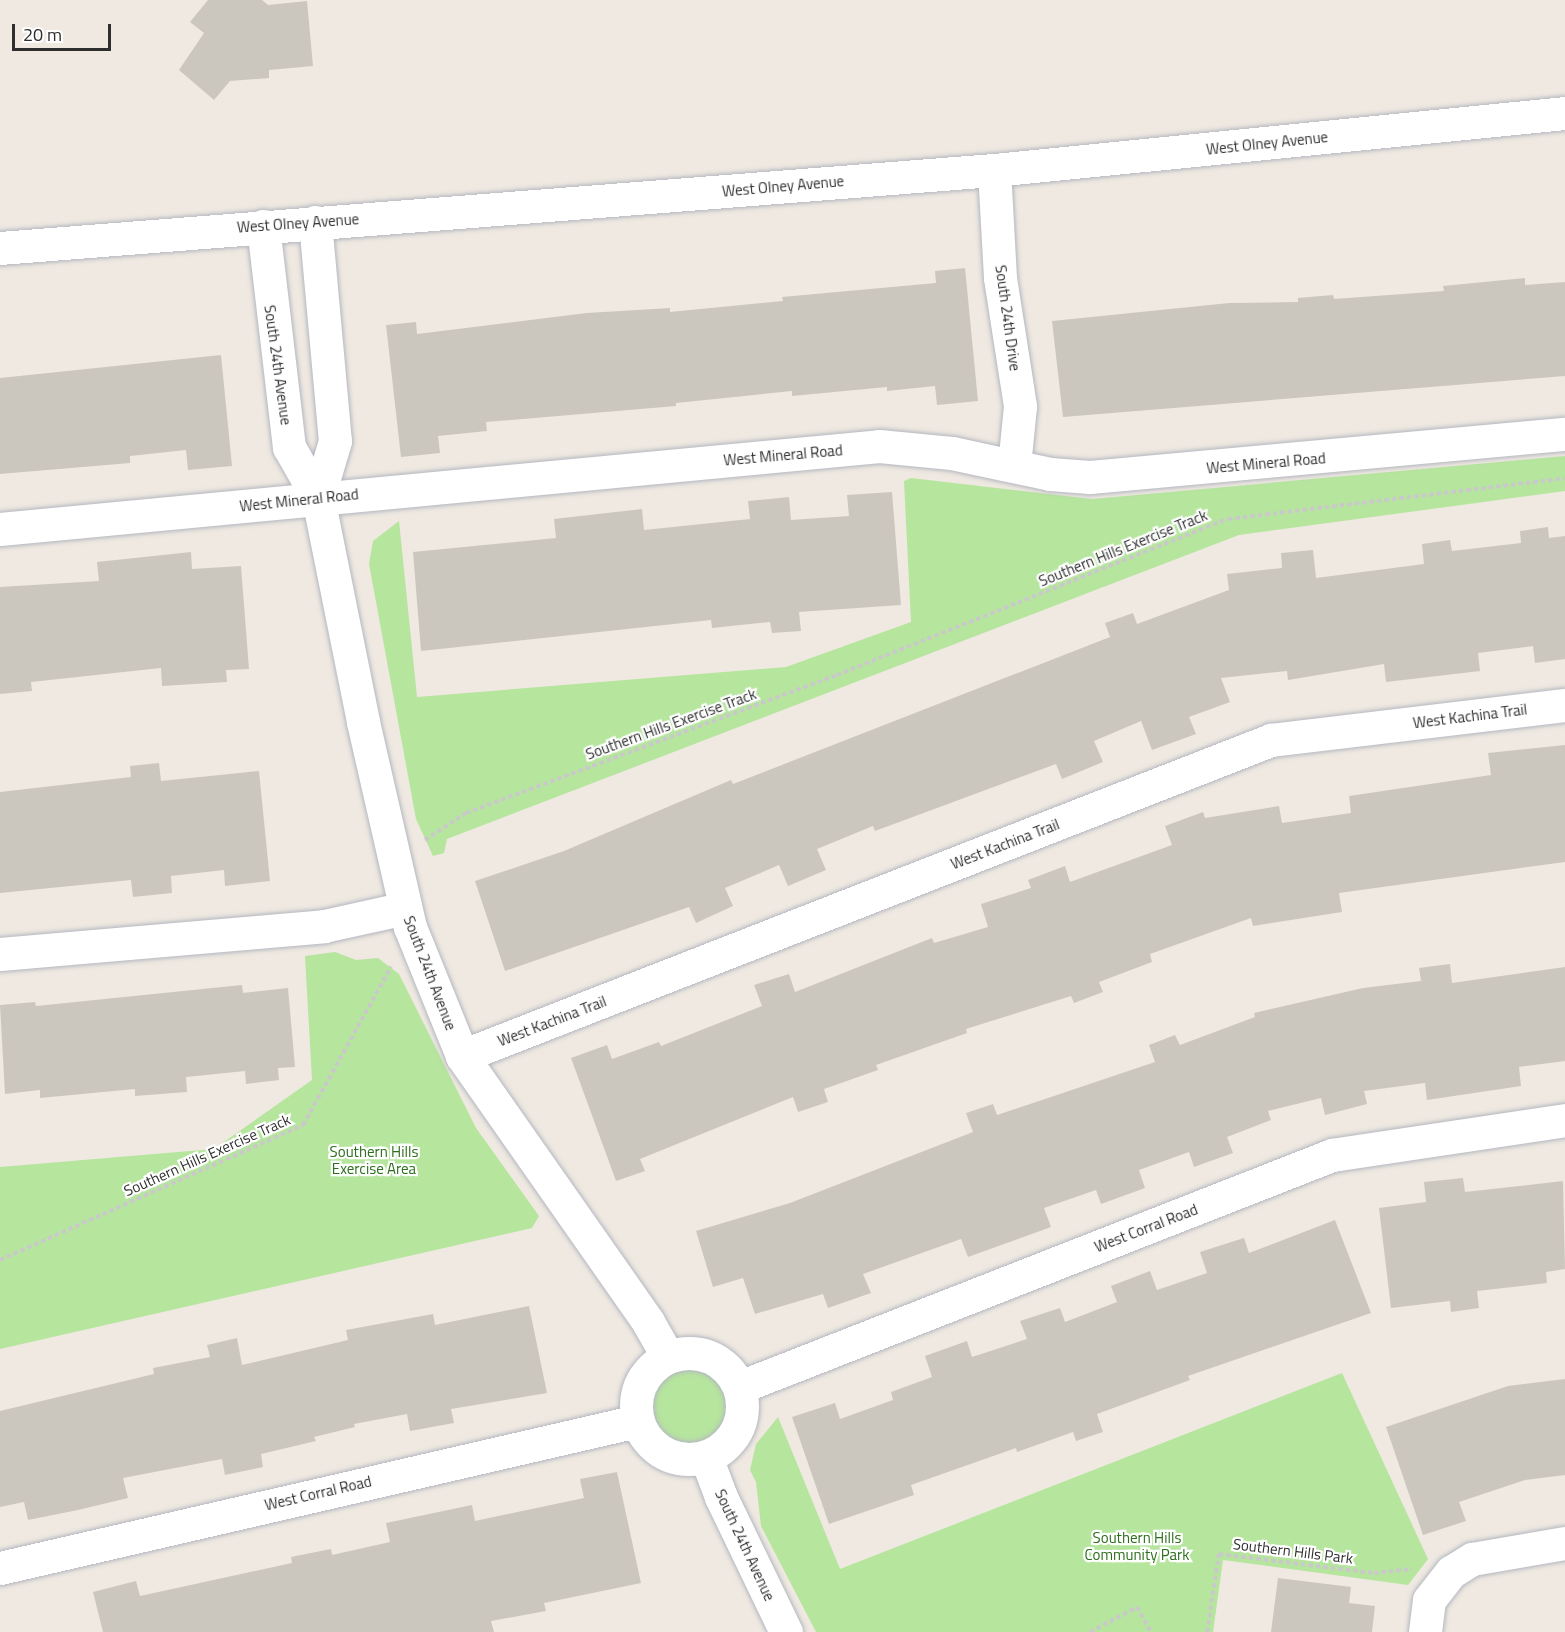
<!DOCTYPE html>
<html>
<head>
<meta charset="utf-8">
<style>
	body { margin:0 }
	#map { position:relative; width:1565px; height:1632px; overflow:hidden; background:#efe9e1; font-family:"Titillium Web",sans-serif }
	div>[style] { position:absolute }
	.green>* { inset:0; background:#b6e59e }
	.round { border-radius:50% }
	.building>* { inset:0; background:#cbc7bf }
	.path>* { height:4px; margin-top:-2px; transform-origin:0; background:repeating-linear-gradient(90deg,#c9c9c9 0 4.5px,transparent 0 7.5px) }
	.roads { filter:drop-shadow(0 0 2px #b4b7c1) drop-shadow(0 0 2px #b4b7c1) }
	.minor>* { height:33px; margin:-16.5px; padding:0 16.5px; transform-origin:16.5px; border-radius:16.5px; background:#fff }
	.minor>.ring { margin:-16.5px; padding:0; box-sizing:content-box; background:none; border:33px solid #fff; border-radius:50% }
	span { translate:-50% -50%; white-space:nowrap; text-align:center; line-height:1.15; -webkit-text-stroke:4.5px #fff; paint-order:stroke }
	.street-label { font-size:15px; color:#2e2e2e }
	.park-label { font-size:15px; color:#2c6e1b }
	.scale { position:absolute; left:12px; top:24px; width:99px; height:27px; box-sizing:border-box; border:3px solid #2e2e2e; border-top:0; padding-left:8px; font-size:18px; line-height:21px; white-space:nowrap; color:#2e2e2e; -webkit-text-stroke:4px #fff; paint-order:stroke }
</style>
</head>
<body>
<div id="map">
	<div class="green">
		<div style="clip-path:polygon(1565px 456px,1565px 491px,1239px 535px,447px 839px,444px 853px,433px 856px,416px 819px,369px 564px,373px 541px,399px 521px,417px 697px,786px 667px,911px 622px,904px 481px,911px 478px,1092px 499px)"></div>
		<div style="clip-path:polygon(335px 952px,356px 960px,378px 958px,399px 974px,476px 1128px,539px 1216px,532px 1228px,0 1349px,0 1167px,214px 1149px,312px 1080px,305px 956px)"></div>
		<div class="round" style="left:636px;top:1353px;width:106px;height:106px"></div>
		<div style="clip-path:polygon(1342px 1373px,1428px 1559px,1408px 1585px,1223px 1560px,1213px 1632px,816px 1632px,761px 1526px,756px 1482px,750px 1470px,756px 1444px,778px 1417px,840px 1569px)"></div>
	</div>
	<div class="building">
		<div style="clip-path:polygon(208px 0,262px 0,268px 5px,307px 1px,313px 66px,269px 70px,269px 78px,230px 81px,214px 100px,179px 70px,204px 33px,190px 22px)"></div>
		<div style="clip-path:polygon(965px 268px,978px 401px,937px 405px,935px 386px,887px 391px,887px 387px,792px 396px,792px 391px,676px 403px,676px 406px,486px 422px,487px 431px,438px 436px,440px 453px,401px 457px,386px 325px,416px 322px,417px 334px,587px 313px,670px 308px,670px 312px,783px 301px,782px 297px,936px 283px,935px 271px)"></div>
		<div style="clip-path:polygon(1525px 278px,1525px 285px,1565px 282px,1565px 376px,1063px 417px,1052px 321px,1229px 303px,1298px 302px,1298px 298px,1333px 295px,1334px 299px,1444px 291px,1443px 286px)"></div>
		<div style="clip-path:polygon(221px 355px,232px 466px,188px 470px,186px 450px,130px 456px,130px 463px,0 474px,0 378px)"></div>
		<div style="clip-path:polygon(892px 492px,901px 605px,799px 612px,801px 631px,772px 633px,770px 622px,712px 628px,711px 620px,421px 651px,413px 552px,556px 538px,554px 519px,642px 509px,644px 530px,750px 519px,748px 501px,789px 497px,791px 520px,849px 516px,847px 495px)"></div>
		<div style="clip-path:polygon(1548px 527px,1549px 538px,1565px 536px,1565px 659px,1535px 663px,1533px 646px,1478px 653px,1480px 671px,1386px 682px,1384px 664px,1288px 680px,1287px 671px,1221px 678px,1230px 702px,1189px 717px,1196px 734px,1152px 750px,1141px 721px,1094px 741px,1103px 762px,1062px 779px,1056px 764px,875px 831px,873px 826px,817px 849px,826px 870px,788px 886px,779px 865px,725px 888px,733px 906px,696px 923px,689px 907px,505px 971px,475px 881px,564px 851px,731px 780px,733px 784px,1110px 637px,1105px 623px,1133px 613px,1137px 624px,1229px 590px,1227px 574px,1282px 568px,1281px 553px,1313px 550px,1316px 578px,1424px 564px,1422px 544px,1450px 540px,1452px 551px,1521px 543px,1520px 531px)"></div>
		<div style="clip-path:polygon(191px 552px,192px 569px,241px 566px,249px 669px,226px 670px,227px 682px,162px 686px,161px 668px,31px 682px,32px 691px,0 694px,0 587px,99px 581px,97px 562px)"></div>
		<div style="clip-path:polygon(1565px 745px,1565px 862px,1339px 893px,1342px 912px,1253px 926px,1251px 918px,1150px 954px,1152px 962px,1099px 982px,1103px 992px,1074px 1003px,1071px 996px,966px 1029px,967px 1033px,876px 1065px,878px 1070px,824px 1089px,828px 1102px,798px 1112px,793px 1097px,640px 1159px,645px 1171px,616px 1181px,571px 1058px,607px 1045px,612px 1059px,659px 1042px,661px 1046px,762px 1006px,754px 985px,789px 974px,795px 992px,932px 938px,934px 943px,988px 927px,981px 904px,1031px 888px,1028px 880px,1065px 866px,1070px 882px,1172px 845px,1165px 826px,1203px 812px,1205px 818px,1279px 806px,1282px 823px,1351px 813px,1349px 796px,1491px 775px,1488px 753px)"></div>
		<div style="clip-path:polygon(159px 763px,161px 781px,259px 771px,270px 881px,225px 886px,224px 870px,171px 876px,172px 893px,133px 897px,131px 880px,0 893px,0 792px,131px 777px,130px 766px)"></div>
		<div style="clip-path:polygon(1450px 964px,1452px 983px,1565px 967px,1565px 1061px,1519px 1067px,1521px 1086px,1427px 1100px,1425px 1083px,1364px 1091px,1367px 1104px,1325px 1115px,1321px 1098px,1268px 1111px,1271px 1120px,1227px 1137px,1233px 1153px,1194px 1167px,1189px 1152px,1139px 1170px,1145px 1188px,1101px 1204px,1096px 1190px,1044px 1208px,1051px 1227px,968px 1257px,961px 1239px,863px 1274px,871px 1293px,828px 1308px,823px 1294px,755px 1314px,743px 1278px,713px 1287px,696px 1231px,790px 1203px,973px 1132px,966px 1113px,993px 1104px,997px 1115px,1155px 1062px,1149px 1045px,1175px 1035px,1180px 1045px,1255px 1017px,1254px 1013px,1363px 988px,1421px 981px,1419px 968px)"></div>
		<div style="clip-path:polygon(242px 985px,243px 993px,288px 988px,295px 1067px,278px 1068px,279px 1080px,246px 1084px,245px 1071px,186px 1077px,187px 1092px,135px 1096px,135px 1089px,40px 1098px,40px 1090px,5px 1094px,0 1005px,35px 1002px,36px 1006px)"></div>
		<div style="clip-path:polygon(1463px 1178px,1465px 1192px,1563px 1181px,1565px 1269px,1546px 1272px,1547px 1283px,1477px 1291px,1479px 1308px,1451px 1312px,1450px 1301px,1391px 1308px,1379px 1208px,1426px 1202px,1424px 1182px)"></div>
		<div style="clip-path:polygon(1335px 1220px,1371px 1313px,1188px 1376px,1190px 1380px,1097px 1414px,1103px 1432px,1076px 1441px,1073px 1432px,1017px 1452px,1016px 1448px,911px 1485px,914px 1495px,829px 1524px,792px 1417px,835px 1403px,840px 1419px,893px 1400px,891px 1392px,932px 1377px,925px 1356px,967px 1341px,972px 1357px,1027px 1339px,1020px 1321px,1060px 1308px,1065px 1322px,1117px 1302px,1111px 1286px,1150px 1271px,1157px 1290px,1207px 1273px,1200px 1252px,1244px 1238px,1249px 1253px)"></div>
		<div style="clip-path:polygon(529px 1306px,547px 1393px,451px 1409px,454px 1423px,410px 1431px,407px 1414px,354px 1424px,355px 1427px,314px 1437px,316px 1441px,261px 1454px,263px 1467px,225px 1475px,222px 1459px,123px 1478px,128px 1498px,78px 1510px,28px 1520px,24px 1502px,0 1507px,0 1411px,154px 1374px,153px 1368px,210px 1357px,207px 1345px,237px 1338px,242px 1365px,348px 1340px,346px 1330px,433px 1314px,435px 1325px)"></div>
		<div style="clip-path:polygon(1565px 1379px,1565px 1475px,1525px 1480px,1459px 1502px,1466px 1521px,1423px 1535px,1386px 1427px,1508px 1386px)"></div>
		<div style="clip-path:polygon(617px 1472px,641px 1583px,544px 1603px,546px 1611px,491px 1621px,494px 1632px,103px 1632px,93px 1592px,136px 1581px,140px 1596px,292px 1563px,291px 1557px,331px 1549px,332px 1555px,390px 1542px,386px 1523px,472px 1505px,475px 1521px,584px 1498px,580px 1479px)"></div>
		<div style="clip-path:polygon(1278px 1578px,1351px 1587px,1349px 1603px,1375px 1606px,1372px 1632px,1271px 1632px)"></div>
	</div>
	<div class="path">
		<div style="left:425px;top:840px;width:49px;rotate:-33.4deg"></div>
		<div style="left:466px;top:813px;width:396px;rotate:-20.4deg"></div>
		<div style="left:837px;top:675px;width:421px;rotate:-21.8deg"></div>
		<div style="left:1228px;top:519px;width:339px;rotate:-6.9deg"></div>
		<div style="left:0;top:1260px;width:332px;rotate:-24deg"></div>
		<div style="left:303px;top:1125px;width:181px;rotate:-60.9deg"></div>
		<div style="left:1090px;top:1632px;width:53px;rotate:-28deg"></div>
		<div style="left:1137px;top:1607px;width:29px;rotate:61deg"></div>
		<div style="left:1207px;top:1632px;width:79px;rotate:-81.3deg"></div>
		<div style="left:1219px;top:1554px;width:156px;rotate:7deg"></div>
		<div style="left:1374px;top:1573px;width:38px;rotate:-6deg"></div>
	</div>
	<div class="roads">
		<div class="minor">
			<div style="left:994px;top:170px;width:108px;rotate:86.8deg"></div>
			<div style="left:1000px;top:278px;width:130px;rotate:81.1deg"></div>
			<div style="left:1020px;top:406px;width:60px;rotate:95.7deg"></div>
			<div style="left:315px;top:222px;width:220px;rotate:84.8deg"></div>
			<div style="left:335px;top:441px;width:59px;rotate:106.6deg"></div>
			<div style="left:263px;top:226px;width:223px;rotate:83.3deg"></div>
			<div style="left:289px;top:447px;width:59px;rotate:60.4deg"></div>
			<div style="left:318px;top:498px;width:228px;rotate:78.6deg"></div>
			<div style="left:363px;top:722px;width:210px;rotate:77.1deg"></div>
			<div style="left:410px;top:927px;width:139px;rotate:68deg"></div>
			<div style="left:462px;top:1056px;width:325px;rotate:55deg"></div>
			<div style="left:648px;top:1322px;width:40px;rotate:60.3deg"></div>
			<div style="left:0;top:248px;width:997px;rotate:-4.49deg"></div>
			<div style="left:994px;top:170px;width:574px;rotate:-5.7deg"></div>
			<div style="left:0;top:529px;width:883px;rotate:-5.39deg"></div>
			<div style="left:879px;top:446px;width:73px;rotate:5.5deg"></div>
			<div style="left:952px;top:453px;width:100px;rotate:12.1deg"></div>
			<div style="left:1050px;top:474px;width:40px;rotate:4.3deg"></div>
			<div style="left:1090px;top:477px;width:477px;rotate:-5.2deg"></div>
			<div style="left:0;top:954px;width:325px;rotate:-4.9deg"></div>
			<div style="left:324px;top:926px;width:83px;rotate:-12.5deg"></div>
			<div style="left:462px;top:1056px;width:869px;rotate:-21.34deg"></div>
			<div style="left:1271px;top:740px;width:296px;rotate:-6.8deg"></div>
			<div class="ring" style="left:636px;top:1353px;width:73px;height:73px"></div>
			<div style="left:740px;top:1387px;width:636px;rotate:-21.4deg"></div>
			<div style="left:1332px;top:1155px;width:236px;rotate:-8.5deg"></div>
			<div style="left:706px;top:1457px;width:43px;rotate:69.4deg"></div>
			<div style="left:721px;top:1497px;width:150px;rotate:64.3deg"></div>
			<div style="left:0;top:1568px;width:654px;rotate:-12.99deg"></div>
			<div style="left:1425px;top:1632px;width:32px;rotate:-83deg"></div>
			<div style="left:1429px;top:1600px;width:36px;rotate:-52deg"></div>
			<div style="left:1451px;top:1572px;width:25px;rotate:-32deg"></div>
			<div style="left:1472px;top:1559px;width:94px;rotate:-9.8deg"></div>
		</div>
	</div>
	<div class="street-label">
		<span style="left:1267px;top:143px;rotate:-6deg">West Olney Avenue</span>
		<span style="left:783px;top:186px;rotate:-5deg">West Olney Avenue</span>
		<span style="left:298px;top:223px;rotate:-4deg">West Olney Avenue</span>
		<span style="left:1008px;top:318px;rotate:82deg">South 24th Drive</span>
		<span style="left:278px;top:365px;rotate:82deg">South 24th Avenue</span>
		<span style="left:783px;top:455px;rotate:-5deg">West Mineral Road</span>
		<span style="left:1266px;top:463px;rotate:-5deg">West Mineral Road</span>
		<span style="left:299px;top:500px;rotate:-6deg">West Mineral Road</span>
		<span style="left:1123px;top:548px;rotate:-22deg">Southern Hills Exercise Track</span>
		<span style="left:1470px;top:716px;rotate:-7deg">West Kachina Trail</span>
		<span style="left:671px;top:724px;rotate:-20deg">Southern Hills Exercise Track</span>
		<span style="left:1005px;top:844px;rotate:-21deg">West Kachina Trail</span>
		<span style="left:430px;top:973px;rotate:69deg">South 24th Avenue</span>
		<span style="left:552px;top:1021px;rotate:-21deg">West Kachina Trail</span>
		<span style="left:207px;top:1155px;rotate:-24deg">Southern Hills Exercise Track</span>
		<span style="left:1146px;top:1228px;rotate:-21deg">West Corral Road</span>
		<span style="left:318px;top:1493px;rotate:-13deg">West Corral Road</span>
		<span style="left:745px;top:1545px;rotate:65deg">South 24th Avenue</span>
		<span style="left:1293px;top:1551px;rotate:7deg">Southern Hills Park</span>
	</div>
	<div class="park-label">
		<span style="left:374px;top:1160px">Southern Hills<br>Exercise Area</span>
		<span style="left:1137px;top:1546px">Southern Hills<br>Community Park</span>
	</div>
	<div class="scale">20 m</div>
</div>
</body>
</html>
